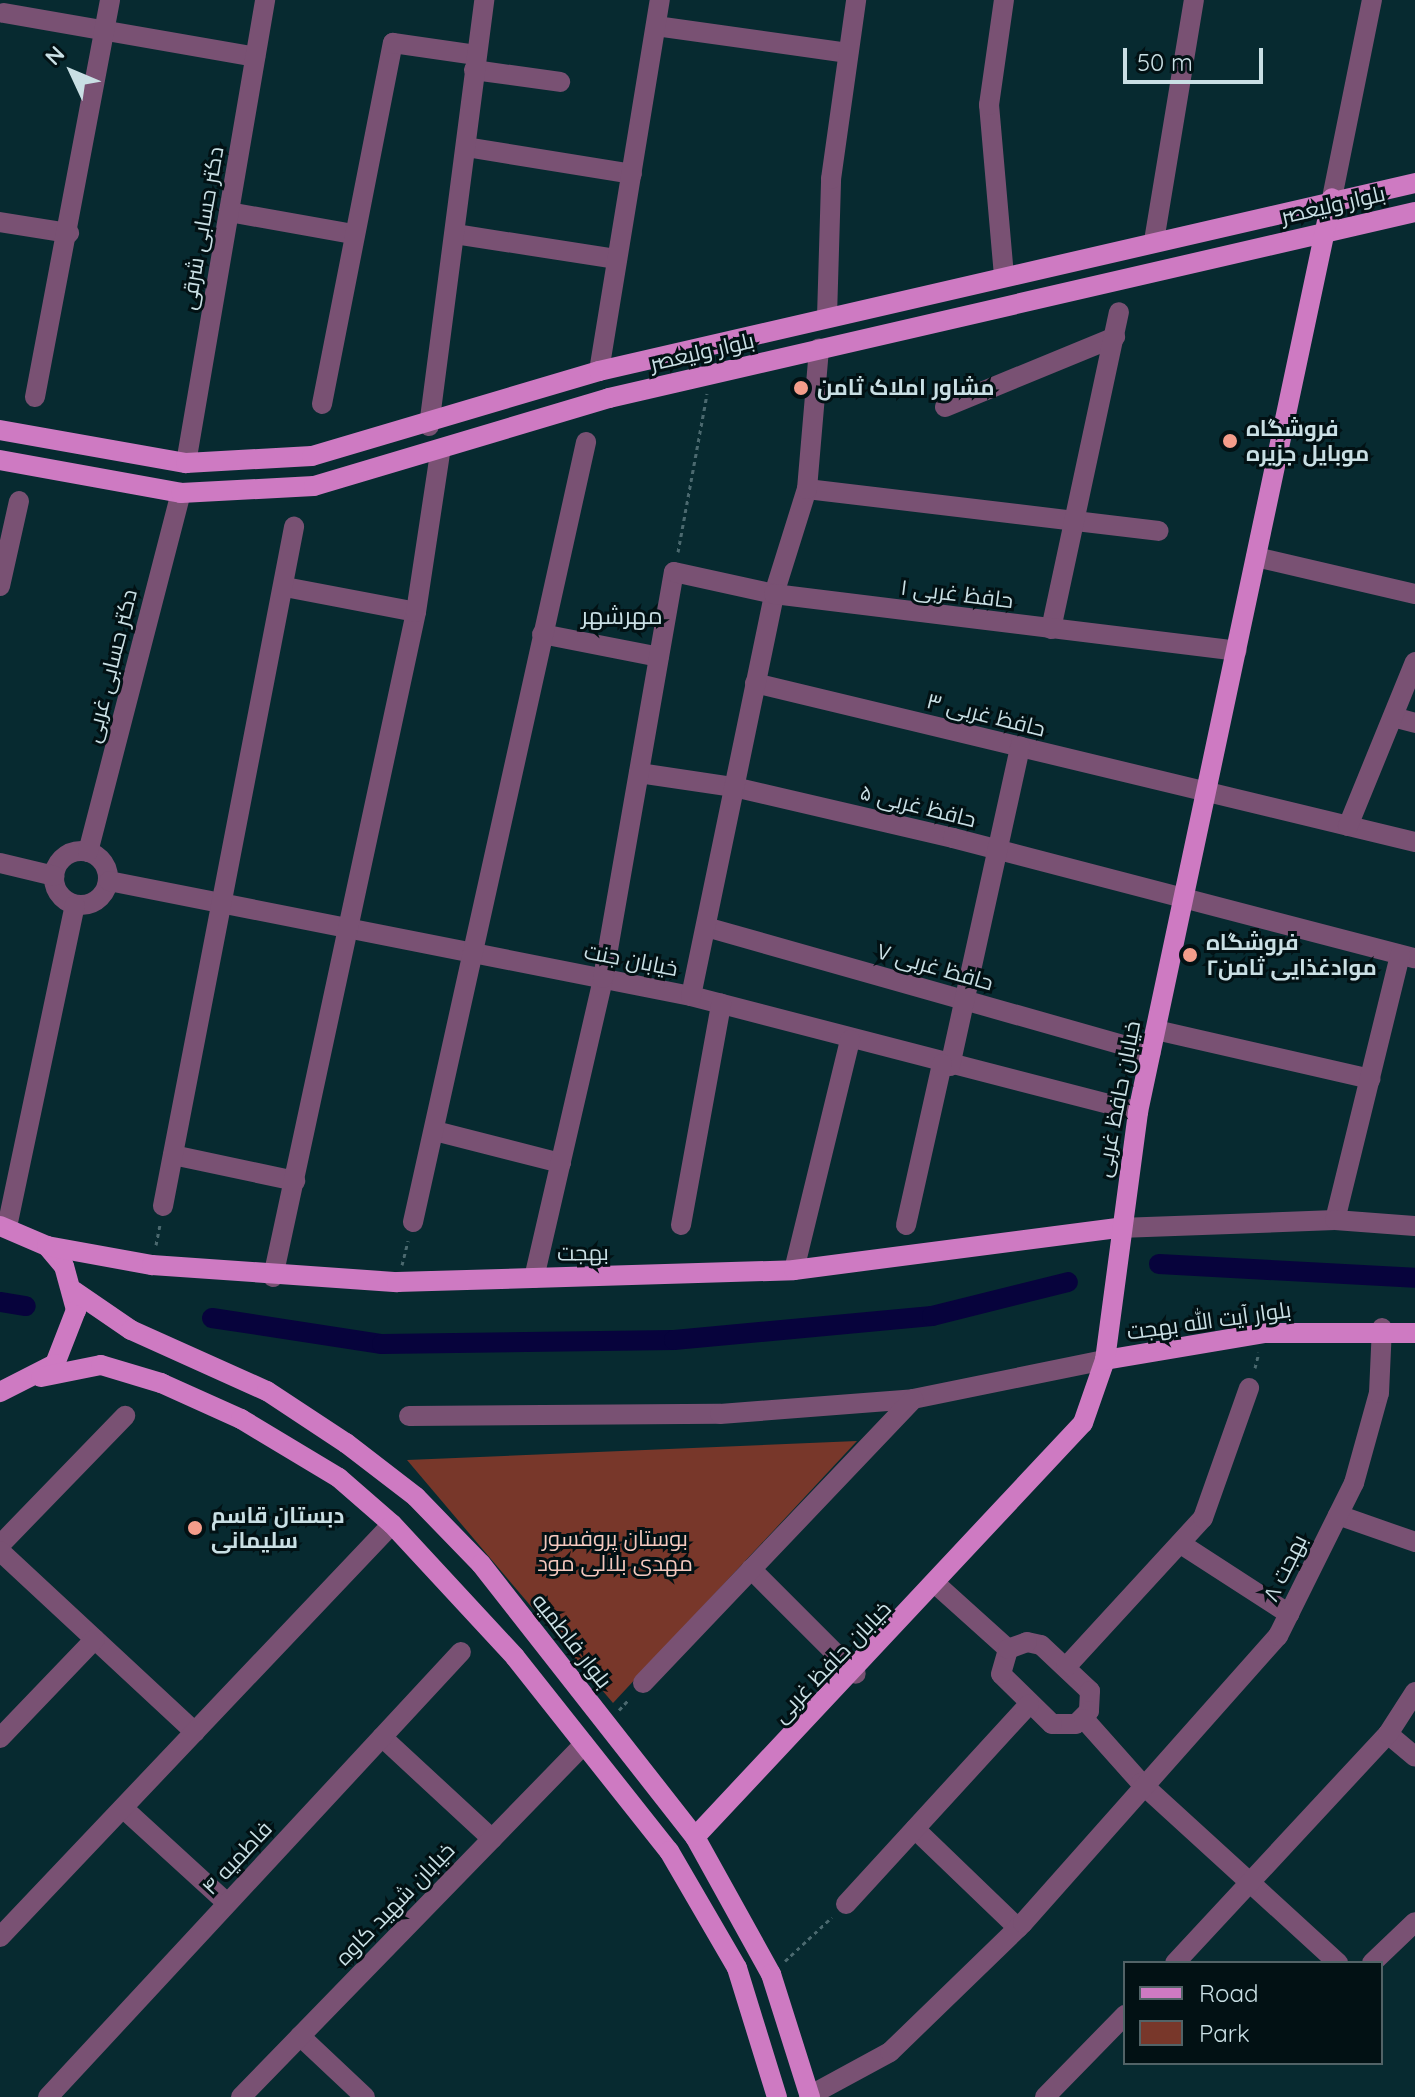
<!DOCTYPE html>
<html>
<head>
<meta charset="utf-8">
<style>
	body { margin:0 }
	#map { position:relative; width:1415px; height:2097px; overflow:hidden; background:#072a30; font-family:Quicksand,Cairo,sans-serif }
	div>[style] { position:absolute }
	.green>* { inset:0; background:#78372a }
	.canal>* { height:20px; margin:-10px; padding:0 10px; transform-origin:10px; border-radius:10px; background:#07033c }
	.path>* { height:3px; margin-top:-1.5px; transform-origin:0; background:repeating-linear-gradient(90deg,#4b696f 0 4px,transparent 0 8px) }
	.minor>* { height:20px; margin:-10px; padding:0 10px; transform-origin:10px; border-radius:10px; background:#795173 }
	.minor>.ring { margin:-10px; padding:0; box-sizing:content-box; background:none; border:20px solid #795173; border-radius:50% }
	.major>* { height:20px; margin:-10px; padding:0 10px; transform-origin:10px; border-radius:10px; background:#ce7ac2 }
	.dots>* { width:22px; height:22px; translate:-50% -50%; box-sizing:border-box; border:4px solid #021114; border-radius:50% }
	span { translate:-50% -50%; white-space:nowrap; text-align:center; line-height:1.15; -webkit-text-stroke:6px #021114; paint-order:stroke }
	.street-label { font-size:22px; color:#c9dfe4 }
	.poi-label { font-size:22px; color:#c9dfe4; font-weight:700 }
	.left { translate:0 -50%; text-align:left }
	.park-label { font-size:22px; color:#f4c8be }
	.neighbourhood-label { font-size:24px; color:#c9dfe4 }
	.legend { position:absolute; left:1123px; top:1961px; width:260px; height:104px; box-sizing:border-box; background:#021114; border:2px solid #526367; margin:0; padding:10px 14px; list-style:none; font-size:24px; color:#c9dfe4 }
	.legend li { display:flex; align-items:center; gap:16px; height:40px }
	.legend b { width:40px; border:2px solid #526367 }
	.north { position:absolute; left:32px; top:32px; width:80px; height:80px; -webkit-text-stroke:6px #021114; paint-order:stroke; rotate:314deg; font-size:22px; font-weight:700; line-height:32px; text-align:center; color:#c9dfe4 }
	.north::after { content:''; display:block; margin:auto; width:28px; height:36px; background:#c9dfe4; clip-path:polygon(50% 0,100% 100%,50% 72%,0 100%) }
	.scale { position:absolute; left:1123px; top:48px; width:140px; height:36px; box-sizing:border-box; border:4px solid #c9dfe4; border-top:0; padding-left:10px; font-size:24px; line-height:28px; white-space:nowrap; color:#c9dfe4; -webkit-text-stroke:6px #021114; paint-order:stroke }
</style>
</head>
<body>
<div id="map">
	<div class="green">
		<div style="clip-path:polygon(857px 1441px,613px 1703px,407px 1460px)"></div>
	</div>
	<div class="canal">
		<div style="left:1159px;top:1264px;width:256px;rotate:3.1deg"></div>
		<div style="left:0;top:1302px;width:26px;rotate:9deg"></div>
		<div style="left:212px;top:1318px;width:172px;rotate:8.7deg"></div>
		<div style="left:382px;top:1344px;width:292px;rotate:-0.8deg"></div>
		<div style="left:674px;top:1340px;width:259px;rotate:-5.3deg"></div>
		<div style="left:932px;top:1316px;width:140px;rotate:-14deg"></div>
	</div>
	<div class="path">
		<div style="left:678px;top:552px;width:161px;rotate:-79.6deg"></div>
		<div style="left:156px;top:1245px;width:20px;rotate:-79deg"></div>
		<div style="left:402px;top:1265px;width:25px;rotate:-76deg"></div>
		<div style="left:1255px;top:1368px;width:16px;rotate:-76deg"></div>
		<div style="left:619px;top:1710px;width:16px;rotate:-47deg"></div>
		<div style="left:785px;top:1961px;width:64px;rotate:-43.1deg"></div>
	</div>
	<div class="minor">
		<div style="left:4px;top:13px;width:255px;rotate:9.9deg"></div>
		<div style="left:656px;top:26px;width:194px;rotate:8deg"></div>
		<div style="left:474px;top:70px;width:87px;rotate:7.9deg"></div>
		<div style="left:466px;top:147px;width:168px;rotate:9.2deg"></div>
		<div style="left:1332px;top:198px;width:202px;rotate:-78.6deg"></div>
		<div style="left:229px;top:212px;width:125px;rotate:10.1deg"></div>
		<div style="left:0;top:222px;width:70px;rotate:9.1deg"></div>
		<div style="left:455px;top:234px;width:164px;rotate:8.8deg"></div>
		<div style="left:1154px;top:241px;width:244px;rotate:-80.6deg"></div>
		<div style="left:1004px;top:276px;width:172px;rotate:-95deg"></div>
		<div style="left:989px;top:105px;width:106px;rotate:-81.9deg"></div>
		<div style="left:827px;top:317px;width:138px;rotate:-88.3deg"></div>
		<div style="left:831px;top:179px;width:181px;rotate:-82deg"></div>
		<div style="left:599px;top:371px;width:376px;rotate:-80.7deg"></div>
		<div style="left:35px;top:397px;width:404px;rotate:-79.3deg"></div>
		<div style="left:322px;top:404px;width:368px;rotate:-78.9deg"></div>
		<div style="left:393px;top:43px;width:84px;rotate:8.2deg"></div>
		<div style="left:945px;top:407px;width:184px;rotate:-22.4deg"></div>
		<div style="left:429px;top:426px;width:430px;rotate:-82.6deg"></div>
		<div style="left:186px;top:463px;width:470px;rotate:-80.3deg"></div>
		<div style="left:807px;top:489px;width:354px;rotate:6.8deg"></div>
		<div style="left:1256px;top:557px;width:163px;rotate:13.1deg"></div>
		<div style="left:0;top:586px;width:87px;rotate:-77.4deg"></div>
		<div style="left:285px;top:587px;width:133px;rotate:10.8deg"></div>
		<div style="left:1051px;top:629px;width:324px;rotate:-77.9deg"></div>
		<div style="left:542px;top:634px;width:119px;rotate:11.1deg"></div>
		<div style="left:755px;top:683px;width:679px;rotate:13.54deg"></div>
		<div style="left:1393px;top:717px;width:23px;rotate:15deg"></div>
		<div style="left:639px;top:773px;width:96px;rotate:8.4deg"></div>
		<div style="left:734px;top:787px;width:225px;rotate:13.1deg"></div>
		<div style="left:953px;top:838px;width:477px;rotate:14.6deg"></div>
		<div style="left:1348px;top:826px;width:177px;rotate:-67.8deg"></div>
		<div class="ring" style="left:54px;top:851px;width:34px;height:34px"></div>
		<div style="left:88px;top:852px;width:371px;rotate:-75.5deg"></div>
		<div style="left:0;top:863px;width:56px;rotate:13.5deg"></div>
		<div style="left:109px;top:881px;width:593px;rotate:11.18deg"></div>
		<div style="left:691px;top:996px;width:462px;rotate:14.5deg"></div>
		<div style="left:706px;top:927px;width:462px;rotate:15.8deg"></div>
		<div style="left:691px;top:996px;width:410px;rotate:-78.3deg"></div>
		<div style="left:774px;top:594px;width:110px;rotate:-72.6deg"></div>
		<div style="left:807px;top:489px;width:141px;rotate:-85.1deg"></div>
		<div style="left:1156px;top:1030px;width:220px;rotate:12.9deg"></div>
		<div style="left:950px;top:1066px;width:327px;rotate:-77.6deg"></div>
		<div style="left:435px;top:1131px;width:130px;rotate:14.3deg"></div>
		<div style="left:173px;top:1155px;width:125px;rotate:12deg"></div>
		<div style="left:163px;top:1206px;width:692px;rotate:-79.08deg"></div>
		<div style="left:1335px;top:1220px;width:273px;rotate:-76.2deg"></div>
		<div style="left:413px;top:1222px;width:799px;rotate:-77.49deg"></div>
		<div style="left:681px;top:1225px;width:225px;rotate:-79.7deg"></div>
		<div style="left:906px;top:1225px;width:165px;rotate:-77.4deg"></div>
		<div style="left:7px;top:1227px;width:329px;rotate:-78.1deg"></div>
		<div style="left:1119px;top:1228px;width:216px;rotate:-2.1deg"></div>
		<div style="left:1335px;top:1220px;width:80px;rotate:4.3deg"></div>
		<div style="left:794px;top:1270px;width:237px;rotate:-76.3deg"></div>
		<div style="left:273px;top:1277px;width:680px;rotate:-77.86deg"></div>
		<div style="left:416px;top:612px;width:161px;rotate:-81.4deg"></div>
		<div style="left:534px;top:1278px;width:308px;rotate:-77deg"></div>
		<div style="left:603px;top:978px;width:412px;rotate:-80.1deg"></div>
		<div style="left:674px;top:572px;width:102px;rotate:12.4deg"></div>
		<div style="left:774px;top:594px;width:466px;rotate:7deg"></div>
		<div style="left:409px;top:1416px;width:311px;rotate:-0.4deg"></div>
		<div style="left:720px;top:1414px;width:194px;rotate:-4.4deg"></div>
		<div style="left:913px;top:1399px;width:196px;rotate:-11.5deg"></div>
		<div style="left:1338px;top:1515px;width:82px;rotate:19.3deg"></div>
		<div style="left:1181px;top:1544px;width:129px;rotate:32.9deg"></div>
		<div style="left:0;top:1545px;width:180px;rotate:-45.9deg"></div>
		<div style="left:0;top:1551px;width:266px;rotate:42.9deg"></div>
		<div style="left:751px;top:1569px;width:148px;rotate:45deg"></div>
		<div style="left:938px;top:1586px;width:94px;rotate:42deg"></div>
		<div style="left:1027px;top:1642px;width:14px;rotate:12deg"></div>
		<div style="left:1041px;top:1645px;width:67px;rotate:43.2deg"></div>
		<div style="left:1090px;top:1691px;width:20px;rotate:93deg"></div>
		<div style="left:1089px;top:1711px;width:18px;rotate:135deg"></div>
		<div style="left:1076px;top:1724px;width:24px;rotate:180deg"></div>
		<div style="left:1052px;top:1724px;width:71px;rotate:-135.6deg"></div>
		<div style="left:1001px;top:1674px;width:26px;rotate:-74deg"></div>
		<div style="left:1008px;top:1649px;width:20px;rotate:-20deg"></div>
		<div style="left:1066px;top:1667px;width:202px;rotate:-47.4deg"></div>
		<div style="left:1203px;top:1518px;width:138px;rotate:-70.5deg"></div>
		<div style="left:643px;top:1683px;width:392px;rotate:-46.4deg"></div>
		<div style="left:1084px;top:1719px;width:86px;rotate:48.3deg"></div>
		<div style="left:1141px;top:1783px;width:267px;rotate:42.4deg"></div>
		<div style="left:1388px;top:1734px;width:35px;rotate:40deg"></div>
		<div style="left:382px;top:1737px;width:150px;rotate:42.8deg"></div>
		<div style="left:0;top:1738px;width:137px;rotate:-46.2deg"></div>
		<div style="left:123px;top:1808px;width:141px;rotate:42.4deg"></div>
		<div style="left:915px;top:1829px;width:143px;rotate:43.9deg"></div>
		<div style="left:846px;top:1904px;width:271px;rotate:-47.5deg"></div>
		<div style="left:0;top:1937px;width:569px;rotate:-46.49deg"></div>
		<div style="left:1175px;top:1963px;width:313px;rotate:-47.1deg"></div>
		<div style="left:1388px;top:1734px;width:50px;rotate:-57.3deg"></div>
		<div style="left:1372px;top:1963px;width:59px;rotate:-43.6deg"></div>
		<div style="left:300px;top:2036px;width:89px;rotate:43.2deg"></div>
		<div style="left:809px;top:2096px;width:92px;rotate:-28.5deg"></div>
		<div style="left:890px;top:2052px;width:185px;rotate:-44.1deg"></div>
		<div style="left:1023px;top:1923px;width:384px;rotate:-48.4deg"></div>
		<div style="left:1278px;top:1636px;width:171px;rotate:-63.6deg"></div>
		<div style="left:1354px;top:1483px;width:93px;rotate:-74.5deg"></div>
		<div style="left:1379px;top:1393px;width:65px;rotate:-87.4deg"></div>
		<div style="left:48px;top:2097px;width:607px;rotate:-47.14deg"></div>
		<div style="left:241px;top:2097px;width:492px;rotate:-45.8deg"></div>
		<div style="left:1045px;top:2097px;width:115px;rotate:-45.7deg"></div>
	</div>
	<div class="major">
		<div style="left:0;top:430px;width:189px;rotate:10.1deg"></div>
		<div style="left:186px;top:463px;width:126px;rotate:-3.2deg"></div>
		<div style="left:312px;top:456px;width:299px;rotate:-16.5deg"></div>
		<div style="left:599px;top:371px;width:837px;rotate:-12.97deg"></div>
		<div style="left:0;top:460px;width:184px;rotate:10.3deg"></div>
		<div style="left:181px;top:493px;width:133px;rotate:-3deg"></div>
		<div style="left:314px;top:486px;width:308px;rotate:-16.6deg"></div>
		<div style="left:609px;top:398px;width:827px;rotate:-12.99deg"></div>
		<div style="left:0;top:1226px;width:51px;rotate:23.1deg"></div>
		<div style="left:47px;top:1246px;width:26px;rotate:50deg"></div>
		<div style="left:64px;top:1266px;width:46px;rotate:74.7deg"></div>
		<div style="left:76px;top:1310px;width:58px;rotate:111.3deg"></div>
		<div style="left:55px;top:1364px;width:62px;rotate:153deg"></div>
		<div style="left:47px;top:1246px;width:107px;rotate:10.3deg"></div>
		<div style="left:152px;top:1265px;width:246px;rotate:4deg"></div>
		<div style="left:397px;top:1282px;width:397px;rotate:-1.7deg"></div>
		<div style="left:794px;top:1270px;width:328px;rotate:-7.4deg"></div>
		<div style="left:74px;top:1291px;width:69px;rotate:34.4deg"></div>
		<div style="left:131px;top:1330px;width:149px;rotate:24.2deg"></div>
		<div style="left:267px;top:1391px;width:95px;rotate:33.4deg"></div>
		<div style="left:346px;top:1443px;width:88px;rotate:37.6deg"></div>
		<div style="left:416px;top:1497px;width:93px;rotate:45.9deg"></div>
		<div style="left:481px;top:1564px;width:347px;rotate:51.9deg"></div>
		<div style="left:695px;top:1837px;width:157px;rotate:61deg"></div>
		<div style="left:771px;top:1974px;width:129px;rotate:72.4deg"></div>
		<div style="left:1105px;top:1360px;width:161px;rotate:-9.6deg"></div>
		<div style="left:1264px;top:1333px;width:151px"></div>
		<div style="left:41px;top:1377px;width:61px;rotate:-11.3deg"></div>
		<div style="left:101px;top:1365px;width:63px;rotate:16.7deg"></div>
		<div style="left:161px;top:1383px;width:88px;rotate:24.2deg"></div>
		<div style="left:241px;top:1419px;width:114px;rotate:31deg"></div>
		<div style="left:339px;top:1478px;width:70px;rotate:41deg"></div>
		<div style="left:392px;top:1524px;width:181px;rotate:47.2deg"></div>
		<div style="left:515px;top:1657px;width:248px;rotate:51.6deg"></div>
		<div style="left:669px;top:1851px;width:135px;rotate:59.8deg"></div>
		<div style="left:737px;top:1968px;width:135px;rotate:72.8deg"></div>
		<div style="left:695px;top:1837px;width:567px;rotate:-46.86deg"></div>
		<div style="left:1083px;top:1423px;width:67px;rotate:-70.8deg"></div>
		<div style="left:1105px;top:1360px;width:250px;rotate:-82.4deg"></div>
		<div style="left:1138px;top:1112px;width:934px;rotate:-78.02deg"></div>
	</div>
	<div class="dots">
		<div style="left:801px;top:388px;background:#f49d8b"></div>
		<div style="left:1230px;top:441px;background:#f49d8b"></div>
		<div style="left:1190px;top:955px;background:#f49d8b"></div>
		<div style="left:195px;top:1528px;background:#f49d8b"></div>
	</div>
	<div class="street-label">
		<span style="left:1333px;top:205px;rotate:-13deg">بلوار ولیعصر</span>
		<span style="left:202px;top:228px;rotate:-80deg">دکتر حسابی شرقی</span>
		<span style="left:702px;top:352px;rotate:-13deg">بلوار ولیعصر</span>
		<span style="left:957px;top:594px;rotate:7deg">حافظ غربی ۱</span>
		<span style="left:111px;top:666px;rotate:-76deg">دکتر حسابی غربی</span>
		<span style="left:986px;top:715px;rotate:14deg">حافظ غربی ۳</span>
		<span style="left:918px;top:806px;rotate:14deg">حافظ غربی ۵</span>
		<span style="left:631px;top:960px;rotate:11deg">خیابان جنت</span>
		<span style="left:935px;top:967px;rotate:16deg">حافظ غربی ۷</span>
		<span style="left:1118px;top:1099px;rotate:-79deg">خیابان حافظ غربی</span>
		<span style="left:583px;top:1253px;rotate:-1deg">بهجت</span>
		<span style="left:1209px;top:1321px;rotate:-8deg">بلوار آیت الله بهجت</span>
		<span style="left:1285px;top:1568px;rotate:-64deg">بهجت ۸</span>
		<span style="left:572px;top:1641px;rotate:52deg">بلوار فاطمیه</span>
		<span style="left:832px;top:1662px;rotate:-46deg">خیابان حافظ غربی</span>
		<span style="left:237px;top:1858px;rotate:-47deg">فاطمیه ۴</span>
		<span style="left:395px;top:1904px;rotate:-46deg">خیابان شهید کاوه</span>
	</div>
	<div class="poi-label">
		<span class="left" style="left:817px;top:388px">مشاور املاک ثامن</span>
		<span class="left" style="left:1246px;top:441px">فروشگاه<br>موبایل جزیره</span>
		<span class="left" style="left:1206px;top:955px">فروشگاه<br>موادغذایی ثامن۲</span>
		<span class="left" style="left:211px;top:1528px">دبستان قاسم<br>سلیمانی</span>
	</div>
	<div class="park-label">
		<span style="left:615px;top:1551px">بوستان پروفسور<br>مهدی بلالی مود</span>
	</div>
	<div class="neighbourhood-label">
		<span style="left:622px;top:616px">مهرشهر</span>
	</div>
	<ul class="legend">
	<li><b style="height:10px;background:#ce7ac2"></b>Road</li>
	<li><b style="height:22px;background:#78372a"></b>Park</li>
	</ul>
	<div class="north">N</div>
	<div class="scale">50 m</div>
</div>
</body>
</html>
